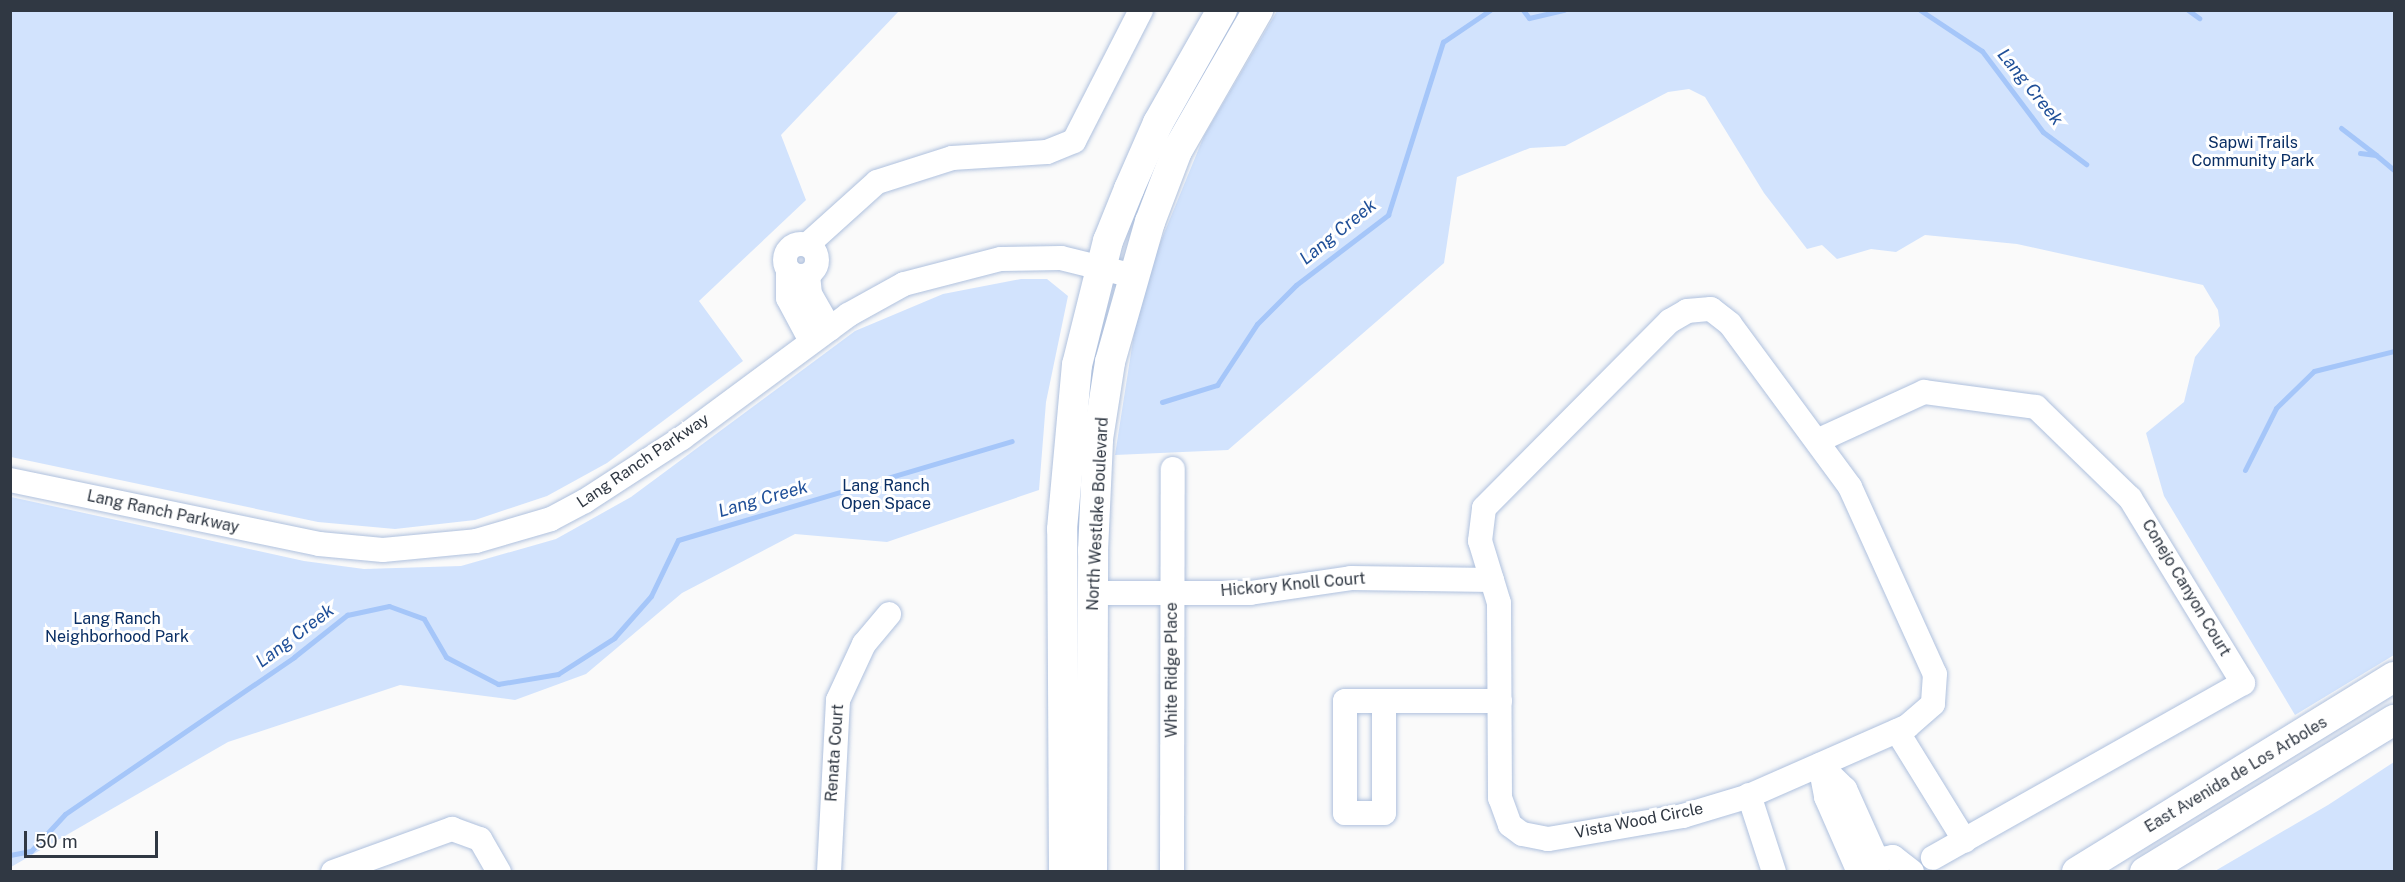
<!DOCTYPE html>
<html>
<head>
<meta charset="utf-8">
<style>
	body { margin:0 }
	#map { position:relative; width:2405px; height:882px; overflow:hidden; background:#fafafa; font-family:"Public Sans",sans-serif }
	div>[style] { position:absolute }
	.green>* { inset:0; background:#d2e3fd }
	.stream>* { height:5px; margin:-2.5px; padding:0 2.5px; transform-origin:2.5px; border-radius:2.5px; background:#a5c6f9 }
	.roads { filter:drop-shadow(0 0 2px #afc1de) drop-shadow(0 0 2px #afc1de) }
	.minor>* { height:24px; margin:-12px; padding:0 12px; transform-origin:12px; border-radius:12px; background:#fff }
	.minor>.ring { margin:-12px; padding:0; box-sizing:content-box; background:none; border:24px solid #fff; border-radius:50% }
	.major>* { height:30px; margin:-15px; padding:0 15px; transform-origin:15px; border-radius:15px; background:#fff }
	span { translate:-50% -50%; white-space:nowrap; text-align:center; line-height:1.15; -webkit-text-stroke:6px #fff; paint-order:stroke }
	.park-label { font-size:16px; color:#092e64 }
	.street-label { font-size:16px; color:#303843 }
	.water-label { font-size:18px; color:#1f4f98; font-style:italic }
	.frame { position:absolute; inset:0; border:12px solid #303843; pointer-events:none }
	.scale { position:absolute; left:24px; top:831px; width:134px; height:27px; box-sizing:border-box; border:3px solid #303843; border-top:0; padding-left:8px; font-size:18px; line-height:21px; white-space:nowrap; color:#303843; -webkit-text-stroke:4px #fff; paint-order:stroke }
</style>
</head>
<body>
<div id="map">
	<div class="green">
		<div style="clip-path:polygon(11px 10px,899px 10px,899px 11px,781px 135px,806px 200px,699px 301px,743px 361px,607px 463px,547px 496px,475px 520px,395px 529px,318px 522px,11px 457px)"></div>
		<div style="clip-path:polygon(1277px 11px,2394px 11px,2394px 655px,2295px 715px,2164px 496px,2146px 433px,2184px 402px,2195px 357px,2220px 326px,2218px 310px,2203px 285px,2017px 244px,1925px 235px,1896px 252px,1871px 249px,1837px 259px,1822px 245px,1807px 249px,1764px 193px,1705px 97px,1689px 89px,1668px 92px,1565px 146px,1530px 148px,1457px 177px,1444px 263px,1228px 450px,1115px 455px,1136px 321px,1158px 248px,1204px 136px)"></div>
		<div style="clip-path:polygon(1021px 279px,1047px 279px,1068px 296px,1046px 402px,1039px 490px,887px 542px,795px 534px,682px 593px,586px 674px,515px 700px,400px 685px,228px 742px,11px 867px,11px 497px,304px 561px,364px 569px,461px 566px,556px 539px,631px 497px,855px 331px,943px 294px)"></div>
		<div style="clip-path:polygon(2394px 762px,2394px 871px,2215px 871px,2328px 805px)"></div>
	</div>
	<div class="stream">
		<div style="left:1523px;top:10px;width:10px;rotate:53deg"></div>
		<div style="left:1529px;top:18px;width:36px;rotate:-13deg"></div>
		<div style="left:1920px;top:10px;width:74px;rotate:33.5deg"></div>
		<div style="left:1982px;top:51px;width:101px;rotate:53deg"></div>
		<div style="left:2043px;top:132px;width:54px;rotate:36.7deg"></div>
		<div style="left:2188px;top:10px;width:14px;rotate:36deg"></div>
		<div style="left:2341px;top:128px;width:44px;rotate:37.6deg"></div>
		<div style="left:2360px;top:153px;width:16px;rotate:7deg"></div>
		<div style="left:2376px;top:155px;width:23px;rotate:40deg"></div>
		<div style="left:1162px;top:402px;width:58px;rotate:-17.2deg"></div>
		<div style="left:1217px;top:385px;width:73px;rotate:-56.7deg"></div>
		<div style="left:1257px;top:324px;width:55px;rotate:-45deg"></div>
		<div style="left:1296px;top:285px;width:116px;rotate:-37.3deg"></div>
		<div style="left:1388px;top:215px;width:182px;rotate:-72.4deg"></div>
		<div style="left:1443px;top:42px;width:57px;rotate:-34.2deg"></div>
		<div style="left:2245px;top:470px;width:69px;rotate:-63.4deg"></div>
		<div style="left:2276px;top:408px;width:53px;rotate:-44.2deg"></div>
		<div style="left:2314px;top:371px;width:82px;rotate:-14deg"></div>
		<div style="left:10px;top:855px;width:21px;rotate:-11deg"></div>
		<div style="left:31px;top:851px;width:50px;rotate:-47.4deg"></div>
		<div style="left:65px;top:814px;width:278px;rotate:-34.4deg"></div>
		<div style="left:294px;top:657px;width:68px;rotate:-38.4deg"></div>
		<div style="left:347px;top:615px;width:43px;rotate:-12.1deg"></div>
		<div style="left:389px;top:606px;width:37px;rotate:20deg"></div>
		<div style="left:424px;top:619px;width:44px;rotate:59.9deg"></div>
		<div style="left:446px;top:657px;width:59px;rotate:27.4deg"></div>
		<div style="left:498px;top:684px;width:61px;rotate:-9.5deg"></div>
		<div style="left:558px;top:674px;width:67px;rotate:-32.7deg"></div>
		<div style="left:614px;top:638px;width:56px;rotate:-48.6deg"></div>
		<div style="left:651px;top:596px;width:62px;rotate:-64.3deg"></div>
		<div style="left:678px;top:540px;width:348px;rotate:-16.5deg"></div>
	</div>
	<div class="roads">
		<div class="minor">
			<div class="ring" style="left:785px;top:244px;width:8px;height:8px"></div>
			<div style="left:807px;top:245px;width:94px;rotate:-42deg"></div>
			<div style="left:877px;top:182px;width:79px;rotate:-17.7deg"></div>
			<div style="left:952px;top:158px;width:95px;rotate:-3.6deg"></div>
			<div style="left:1047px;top:152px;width:29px;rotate:-22deg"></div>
			<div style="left:1074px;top:141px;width:147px;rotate:-62.9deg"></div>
			<div style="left:788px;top:270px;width:28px;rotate:90deg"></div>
			<div style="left:788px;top:298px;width:49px;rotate:61.9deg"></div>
			<div style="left:808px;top:275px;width:19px;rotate:84deg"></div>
			<div style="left:810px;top:294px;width:40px;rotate:60.3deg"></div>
			<div style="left:1711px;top:309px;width:24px;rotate:38deg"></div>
			<div style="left:1730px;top:324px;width:202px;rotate:53.6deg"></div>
			<div style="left:1850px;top:487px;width:205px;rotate:65.6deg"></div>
			<div style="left:1935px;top:674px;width:30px;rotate:94deg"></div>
			<div style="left:1933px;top:704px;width:33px;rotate:139deg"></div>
			<div style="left:1908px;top:726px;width:177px;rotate:156.3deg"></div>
			<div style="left:1746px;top:797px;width:66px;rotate:163.2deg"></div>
			<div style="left:1683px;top:816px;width:137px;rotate:170.3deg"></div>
			<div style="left:1548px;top:839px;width:26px;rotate:-169deg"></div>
			<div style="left:1522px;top:834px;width:15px;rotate:-143deg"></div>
			<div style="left:1510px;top:825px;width:29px;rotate:-110deg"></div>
			<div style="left:1500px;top:798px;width:195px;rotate:-90.3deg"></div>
			<div style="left:1499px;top:603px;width:65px;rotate:-107deg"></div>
			<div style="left:1480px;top:541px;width:33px;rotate:-83deg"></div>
			<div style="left:1484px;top:508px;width:264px;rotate:-45.2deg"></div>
			<div style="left:1670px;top:321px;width:20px;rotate:-30deg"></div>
			<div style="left:1687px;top:311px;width:24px;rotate:-5deg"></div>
			<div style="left:1817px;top:441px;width:118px;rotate:-24.6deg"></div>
			<div style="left:1924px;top:392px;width:113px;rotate:7.6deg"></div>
			<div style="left:2036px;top:407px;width:131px;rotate:44.1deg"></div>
			<div style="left:2130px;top:498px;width:217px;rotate:58.6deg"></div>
			<div style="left:2243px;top:683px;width:356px;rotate:150.6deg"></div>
			<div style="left:10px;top:480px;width:316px;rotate:11.7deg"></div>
			<div style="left:319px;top:544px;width:64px;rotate:5.4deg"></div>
			<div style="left:383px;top:550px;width:93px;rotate:-5.5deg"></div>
			<div style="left:476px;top:541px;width:78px;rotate:-16.3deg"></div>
			<div style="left:551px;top:519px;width:38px;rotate:-28deg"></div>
			<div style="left:585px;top:501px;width:116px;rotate:-33deg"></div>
			<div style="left:682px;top:438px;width:207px;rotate:-36.5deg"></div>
			<div style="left:848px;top:315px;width:64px;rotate:-29deg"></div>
			<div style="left:904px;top:284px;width:100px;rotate:-14.5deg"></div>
			<div style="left:1001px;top:259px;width:60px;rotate:-1deg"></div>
			<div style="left:1061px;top:258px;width:75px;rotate:13.9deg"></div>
			<div style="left:1093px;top:593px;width:157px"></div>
			<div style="left:1250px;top:593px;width:102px;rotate:-8.4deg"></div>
			<div style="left:1351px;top:578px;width:141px;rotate:0.8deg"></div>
			<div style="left:1384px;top:701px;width:112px;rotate:90deg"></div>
			<div style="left:1384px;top:813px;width:39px;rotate:180deg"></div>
			<div style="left:1345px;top:813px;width:112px;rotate:-90deg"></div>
			<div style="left:1345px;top:701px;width:155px"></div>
			<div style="left:1897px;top:731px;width:129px;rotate:58.3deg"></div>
			<div style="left:1820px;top:765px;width:33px;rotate:79deg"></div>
			<div style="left:1826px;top:797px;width:82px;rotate:66.3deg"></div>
			<div style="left:1820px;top:765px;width:35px;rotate:44deg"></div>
			<div style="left:1845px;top:789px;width:78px;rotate:65.7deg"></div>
			<div style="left:1749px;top:795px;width:81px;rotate:72deg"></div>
			<div style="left:1865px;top:871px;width:16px;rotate:-43deg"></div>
			<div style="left:1877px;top:860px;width:16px;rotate:-11deg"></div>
			<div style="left:1893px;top:857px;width:24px;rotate:38deg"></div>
			<div style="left:333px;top:872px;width:127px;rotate:-19.9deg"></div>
			<div style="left:452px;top:829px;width:30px;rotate:20deg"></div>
			<div style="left:480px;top:839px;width:38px;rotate:60deg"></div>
			<div style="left:829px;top:872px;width:172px;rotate:-87deg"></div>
			<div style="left:838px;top:700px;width:62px;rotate:-65.1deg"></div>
			<div style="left:864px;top:644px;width:39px;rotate:-50deg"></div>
			<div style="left:1172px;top:872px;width:403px;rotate:-89.9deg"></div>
		</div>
		<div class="major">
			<div style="left:1064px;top:872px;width:343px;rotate:-90.3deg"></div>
			<div style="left:1062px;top:529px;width:165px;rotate:-84.8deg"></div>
			<div style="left:1077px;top:365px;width:128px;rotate:-76deg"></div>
			<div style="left:1108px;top:241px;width:56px;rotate:-68deg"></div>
			<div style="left:1129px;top:189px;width:72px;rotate:-66.3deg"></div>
			<div style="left:1158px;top:123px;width:130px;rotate:-60.5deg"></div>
			<div style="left:1092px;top:872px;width:321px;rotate:-89.8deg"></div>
			<div style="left:1093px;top:551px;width:112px;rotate:-87.4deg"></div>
			<div style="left:1098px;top:439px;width:78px;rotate:-81.1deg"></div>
			<div style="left:1110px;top:362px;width:146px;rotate:-74.1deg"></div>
			<div style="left:1150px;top:222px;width:76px;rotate:-69.2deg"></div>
			<div style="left:1177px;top:151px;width:163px;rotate:-60.1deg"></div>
			<div style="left:2077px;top:872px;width:372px;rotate:-31.6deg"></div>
			<div style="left:2145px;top:872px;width:292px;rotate:-31.4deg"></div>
		</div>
	</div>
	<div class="park-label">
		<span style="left:2253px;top:152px">Sapwi Trails<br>Community Park</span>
		<span style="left:886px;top:495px">Lang Ranch<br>Open Space</span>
		<span style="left:117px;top:628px">Lang Ranch<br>Neighborhood Park</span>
	</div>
	<div class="street-label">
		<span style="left:643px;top:461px;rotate:-34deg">Lang Ranch Parkway</span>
		<span style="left:163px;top:512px;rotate:12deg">Lang Ranch Parkway</span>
		<span style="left:1098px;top:514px;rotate:-87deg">North Westlake Boulevard</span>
		<span style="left:1293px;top:585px;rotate:-5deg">Hickory Knoll Court</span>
		<span style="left:2186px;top:588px;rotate:59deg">Conejo Canyon Court</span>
		<span style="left:1172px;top:670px;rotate:-90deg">White Ridge Place</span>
		<span style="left:835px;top:753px;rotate:-86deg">Renata Court</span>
		<span style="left:2236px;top:775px;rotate:-31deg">East Avenida de Los Arboles</span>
		<span style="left:1639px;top:821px;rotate:-11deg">Vista Wood Circle</span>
	</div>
	<div class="water-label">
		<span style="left:2030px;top:87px;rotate:51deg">Lang Creek</span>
		<span style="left:1338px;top:232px;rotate:-39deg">Lang Creek</span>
		<span style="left:763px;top:499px;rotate:-16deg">Lang Creek</span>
		<span style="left:295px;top:636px;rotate:-37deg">Lang Creek</span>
	</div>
	<div class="frame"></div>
	<div class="scale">50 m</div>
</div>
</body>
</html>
